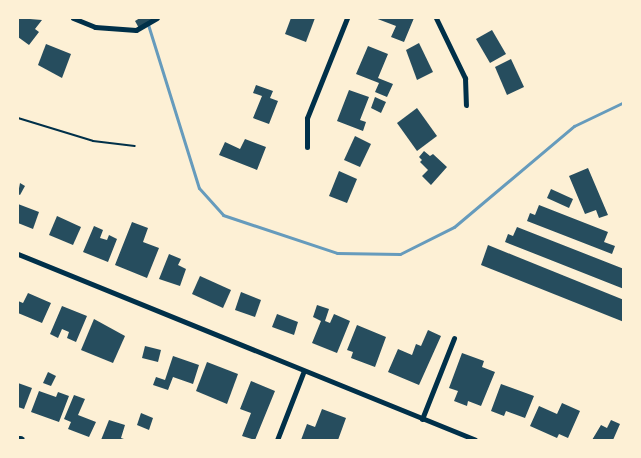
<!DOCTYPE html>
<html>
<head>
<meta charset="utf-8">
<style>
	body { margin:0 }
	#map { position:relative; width:641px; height:458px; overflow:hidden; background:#fdf0d5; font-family:"Space Grotesk",sans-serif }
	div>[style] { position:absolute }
	.stream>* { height:3px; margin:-1.5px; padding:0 1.5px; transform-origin:1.5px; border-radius:1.5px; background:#669bbc }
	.building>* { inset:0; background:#264d5e }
	.path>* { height:2px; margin:-1px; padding:0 1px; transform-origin:1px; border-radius:1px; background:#003049 }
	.minor>* { height:5px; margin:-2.5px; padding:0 2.5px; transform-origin:2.5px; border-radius:2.5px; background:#003049 }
	.secondary>* { height:9px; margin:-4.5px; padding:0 4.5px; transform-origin:4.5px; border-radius:4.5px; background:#003049 }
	span { translate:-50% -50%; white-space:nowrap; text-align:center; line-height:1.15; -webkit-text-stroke:5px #fdf0d5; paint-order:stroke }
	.frame { position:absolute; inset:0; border:19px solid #fdf0d5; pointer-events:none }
</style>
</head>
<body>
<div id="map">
	<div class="stream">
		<div style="left:146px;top:18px;width:178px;rotate:72.7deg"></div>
		<div style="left:199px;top:188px;width:36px;rotate:48deg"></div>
		<div style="left:223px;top:215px;width:120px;rotate:18.4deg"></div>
		<div style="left:337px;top:253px;width:63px;rotate:0.9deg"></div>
		<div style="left:400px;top:254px;width:60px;rotate:-26.6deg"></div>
		<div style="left:454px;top:227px;width:157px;rotate:-40.1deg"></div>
		<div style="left:574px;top:126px;width:55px;rotate:-25.6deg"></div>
	</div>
	<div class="building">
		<div style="clip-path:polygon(18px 18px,42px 20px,35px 29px,39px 32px,29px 45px,18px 37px)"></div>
		<div style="clip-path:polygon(140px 18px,151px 18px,154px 22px,140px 30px,135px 21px)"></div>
		<div style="clip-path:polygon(291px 18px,315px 18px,306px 42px,285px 34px)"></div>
		<div style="clip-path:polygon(375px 18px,414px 18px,404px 42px,391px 37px,396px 26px)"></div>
		<div style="clip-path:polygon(492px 30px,506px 54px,490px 63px,476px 39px)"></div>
		<div style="clip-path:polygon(419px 43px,433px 72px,417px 80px,406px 50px)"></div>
		<div style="clip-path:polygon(46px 44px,71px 54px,62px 78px,38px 65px)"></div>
		<div style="clip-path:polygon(368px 46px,388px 54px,378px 78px,393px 84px,387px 97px,375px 92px,379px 83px,356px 74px)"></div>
		<div style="clip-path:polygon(511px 59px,524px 87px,507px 95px,495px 67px)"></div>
		<div style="clip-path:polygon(256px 85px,273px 91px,270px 98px,278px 101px,269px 124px,253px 118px,262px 96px,253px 93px)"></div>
		<div style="clip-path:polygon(349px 90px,369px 97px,360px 120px,366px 122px,363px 131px,337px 121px)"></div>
		<div style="clip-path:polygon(375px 97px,386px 102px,381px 113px,371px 108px)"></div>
		<div style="clip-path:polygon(417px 108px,437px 136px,417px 151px,397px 123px)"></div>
		<div style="clip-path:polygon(355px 136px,371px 144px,360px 167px,344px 160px)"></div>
		<div style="clip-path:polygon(245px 139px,266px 147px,257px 170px,219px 155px,225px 142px,240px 149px)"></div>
		<div style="clip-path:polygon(424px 151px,430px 156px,433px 154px,447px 167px,431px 185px,422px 176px,428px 170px,420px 162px,422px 160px,419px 157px)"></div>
		<div style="clip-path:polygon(588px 168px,608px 215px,599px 218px,596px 210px,585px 214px,569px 176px)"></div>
		<div style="clip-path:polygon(339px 171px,357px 179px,347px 203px,329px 196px)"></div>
		<div style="clip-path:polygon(20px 183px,25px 186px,20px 195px,18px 194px)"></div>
		<div style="clip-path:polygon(551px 189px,573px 199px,569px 208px,547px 198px)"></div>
		<div style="clip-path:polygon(18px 204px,39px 212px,33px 229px,18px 223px)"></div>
		<div style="clip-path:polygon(539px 205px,608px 232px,604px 242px,615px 246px,612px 254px,527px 221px,530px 213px,535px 215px)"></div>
		<div style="clip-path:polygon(57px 216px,81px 227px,73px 245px,49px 235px)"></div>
		<div style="clip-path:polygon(132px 222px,148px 228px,143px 242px,159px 248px,147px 278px,115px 265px)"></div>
		<div style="clip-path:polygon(94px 226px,103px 230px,100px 238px,107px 240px,109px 235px,117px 239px,108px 262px,83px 252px)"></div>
		<div style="clip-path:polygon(517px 227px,624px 269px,624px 289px,505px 242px,508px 234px,513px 236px)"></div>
		<div style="clip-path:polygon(488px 245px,624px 300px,624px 322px,481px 265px)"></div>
		<div style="clip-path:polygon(169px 254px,181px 259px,178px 265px,186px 269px,180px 286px,159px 279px)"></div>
		<div style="clip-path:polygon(200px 276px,231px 290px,223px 308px,192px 294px)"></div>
		<div style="clip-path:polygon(241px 292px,261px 300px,255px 317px,235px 310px)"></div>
		<div style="clip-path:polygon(28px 293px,51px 303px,42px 323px,18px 313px,18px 301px,23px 303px)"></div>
		<div style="clip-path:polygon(317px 305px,329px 309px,325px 321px,330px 323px,334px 314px,350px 321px,337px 353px,312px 343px,321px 321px,313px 317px)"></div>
		<div style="clip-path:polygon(62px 306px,87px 316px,76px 342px,67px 338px,69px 332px,62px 329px,58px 338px,50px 334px)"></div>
		<div style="clip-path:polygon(277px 314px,298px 322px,294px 335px,272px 327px)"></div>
		<div style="clip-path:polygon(94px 319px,125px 336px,113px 363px,81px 350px)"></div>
		<div style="clip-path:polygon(357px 325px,386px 337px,375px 367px,351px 358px,353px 352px,347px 350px)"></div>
		<div style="clip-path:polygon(428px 330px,441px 336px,419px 385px,388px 372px,398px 349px,412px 355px,416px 344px,421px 346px)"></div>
		<div style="clip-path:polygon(145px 346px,161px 350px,158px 362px,142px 358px)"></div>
		<div style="clip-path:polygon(462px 353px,484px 361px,482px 367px,495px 372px,481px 406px,468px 401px,467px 406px,454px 401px,458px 391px,449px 388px)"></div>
		<div style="clip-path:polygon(173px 356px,199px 365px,193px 384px,173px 377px,168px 390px,153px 385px,156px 377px,165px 380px)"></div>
		<div style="clip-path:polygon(207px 362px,238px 374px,227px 404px,196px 391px)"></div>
		<div style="clip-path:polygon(48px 372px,56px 376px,51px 386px,43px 383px)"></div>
		<div style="clip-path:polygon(251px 381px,275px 391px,255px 440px,242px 436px,251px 413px,240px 409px)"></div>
		<div style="clip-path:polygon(18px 383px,32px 388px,24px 409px,18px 407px)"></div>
		<div style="clip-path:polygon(501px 384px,534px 396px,525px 418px,506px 411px,504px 416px,491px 411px)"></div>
		<div style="clip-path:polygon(39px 391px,56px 397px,58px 392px,69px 396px,59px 422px,31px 412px)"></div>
		<div style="clip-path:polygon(74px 395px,85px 399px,78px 415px,96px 422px,89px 437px,68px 429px,71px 422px,64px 419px)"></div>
		<div style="clip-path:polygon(562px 403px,580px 411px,568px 438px,559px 434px,557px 438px,530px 426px,539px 406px,557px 414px)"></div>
		<div style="clip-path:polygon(322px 409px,346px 418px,338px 440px,301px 440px,307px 424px,315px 427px)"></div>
		<div style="clip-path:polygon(141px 413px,153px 418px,149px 430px,137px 425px)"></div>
		<div style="clip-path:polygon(109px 420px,125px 425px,121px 438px,127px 440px,101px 440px)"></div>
		<div style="clip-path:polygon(611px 420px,620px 424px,613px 440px,592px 440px,601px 425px,607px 428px)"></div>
	</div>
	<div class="path">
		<div style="left:18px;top:118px;width:78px;rotate:17deg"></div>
		<div style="left:93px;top:141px;width:42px;rotate:6.8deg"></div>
	</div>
	<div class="minor">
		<div style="left:73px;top:18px;width:24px;rotate:22deg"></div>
		<div style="left:95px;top:27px;width:41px;rotate:4.2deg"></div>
		<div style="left:136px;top:30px;width:24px;rotate:-30deg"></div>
		<div style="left:436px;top:18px;width:67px;rotate:64.2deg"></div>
		<div style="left:465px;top:78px;width:27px;rotate:88deg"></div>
		<div style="left:307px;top:147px;width:29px;rotate:-90deg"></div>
		<div style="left:307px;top:118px;width:108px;rotate:-68.2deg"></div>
		<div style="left:18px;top:254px;width:493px;rotate:22.1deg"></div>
		<div style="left:422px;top:419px;width:87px;rotate:-68.4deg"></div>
		<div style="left:277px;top:440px;width:72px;rotate:-68.8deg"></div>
	</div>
	<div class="secondary">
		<div style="left:18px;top:440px;width:2px"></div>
	</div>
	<div class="frame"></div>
</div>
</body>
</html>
